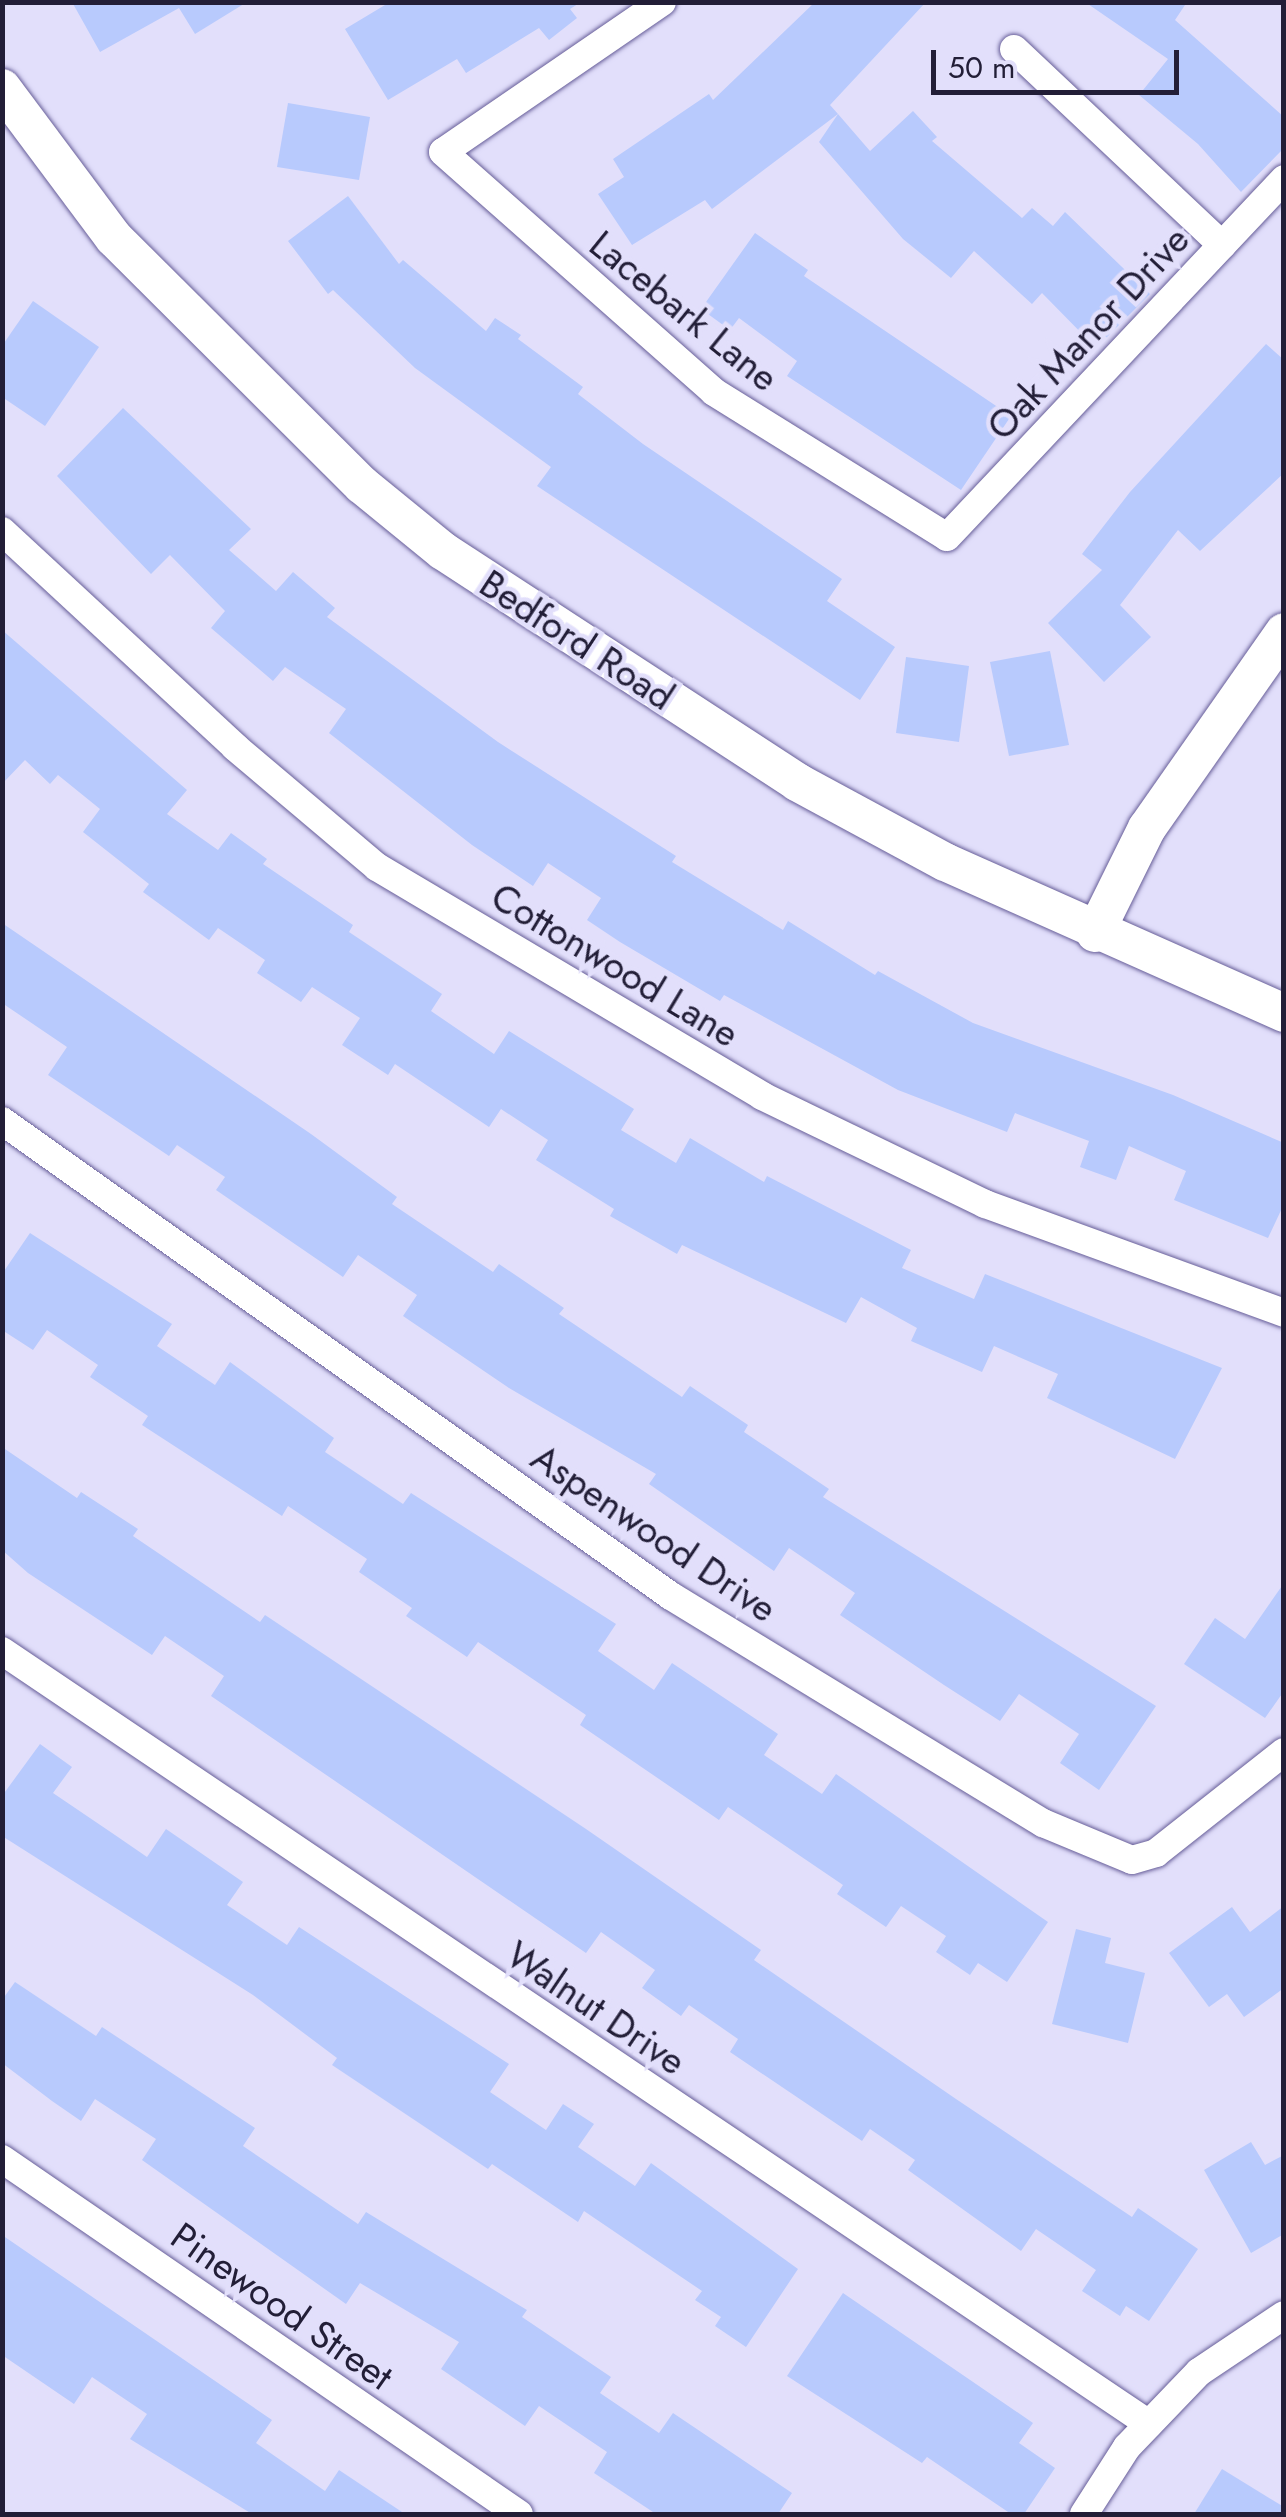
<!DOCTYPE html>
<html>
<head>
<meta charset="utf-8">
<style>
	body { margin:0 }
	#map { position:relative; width:1286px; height:2517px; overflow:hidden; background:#e2dffb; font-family:Jost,sans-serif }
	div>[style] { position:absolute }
	.building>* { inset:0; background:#b8cafd }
	.roads { filter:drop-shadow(0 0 2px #665d98) drop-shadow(0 0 2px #665d98) }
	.street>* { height:28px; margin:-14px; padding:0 14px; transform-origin:14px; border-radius:14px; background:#fff }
	.secondary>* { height:38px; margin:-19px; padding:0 19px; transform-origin:19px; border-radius:19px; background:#fff }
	span { translate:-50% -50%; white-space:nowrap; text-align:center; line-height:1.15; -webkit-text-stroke:9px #e2dffb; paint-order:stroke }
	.street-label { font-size:38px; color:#221e37 }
	.frame { position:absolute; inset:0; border:5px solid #221e37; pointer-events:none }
	.scale { position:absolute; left:931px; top:50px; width:248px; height:45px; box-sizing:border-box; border:5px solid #221e37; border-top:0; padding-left:12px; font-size:30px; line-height:35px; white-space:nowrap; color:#221e37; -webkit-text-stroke:8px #e2dffb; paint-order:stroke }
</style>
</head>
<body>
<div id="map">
	<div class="building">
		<div style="clip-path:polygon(72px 2px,247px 2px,195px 34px,179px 8px,100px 52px)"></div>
		<div style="clip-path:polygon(390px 2px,581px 2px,570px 9px,577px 18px,549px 40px,539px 28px,466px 73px,457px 59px,388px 100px,345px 29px)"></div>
		<div style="clip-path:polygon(815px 2px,926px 2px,830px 105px,838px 114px,712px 209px,705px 200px,632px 245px,598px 194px,624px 177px,613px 159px,709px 94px,713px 100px)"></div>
		<div style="clip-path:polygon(1085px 2px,1187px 2px,1175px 20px,1284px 117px,1284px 148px,1241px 192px,1198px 144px,1139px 95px,1168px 59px)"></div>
		<div style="clip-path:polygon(288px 103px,370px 117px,359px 180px,277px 167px)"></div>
		<div style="clip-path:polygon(913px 111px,937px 137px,932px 141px,1022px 218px,1032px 208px,1053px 226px,1065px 212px,1150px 294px,1096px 348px,1042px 293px,1032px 304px,974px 251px,951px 278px,903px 239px,819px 142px,838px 114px,870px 151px)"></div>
		<div style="clip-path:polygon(348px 196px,399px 264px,403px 260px,486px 331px,495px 318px,521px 335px,518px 339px,583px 387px,578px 394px,643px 444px,842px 579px,827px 601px,895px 647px,860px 700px,537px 486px,551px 467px,415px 368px,333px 290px,328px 294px,288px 241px)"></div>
		<div style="clip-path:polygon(755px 233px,808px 270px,804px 276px,1011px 416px,961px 490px,787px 376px,797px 361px,739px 318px,730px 330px,701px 309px)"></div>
		<div style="clip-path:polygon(33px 301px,99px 347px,45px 426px,2px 397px,2px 346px)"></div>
		<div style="clip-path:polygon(1266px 344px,1284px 360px,1284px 473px,1200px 551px,1178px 530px,1120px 605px,1151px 637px,1104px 682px,1048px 623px,1102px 570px,1082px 554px,1130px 492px)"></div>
		<div style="clip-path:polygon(123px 408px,251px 529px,229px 550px,276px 591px,293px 572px,335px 608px,327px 617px,498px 742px,676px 856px,672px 862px,783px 930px,788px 921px,875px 975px,878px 971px,973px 1023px,1173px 1095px,1284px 1143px,1284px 1204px,1268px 1238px,1174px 1200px,1186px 1171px,1129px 1146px,1116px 1180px,1080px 1167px,1089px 1141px,1015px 1113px,1007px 1132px,898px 1090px,724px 995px,720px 1001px,620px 942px,587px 920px,601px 898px,548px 863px,533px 886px,472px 845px,329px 733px,346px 709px,285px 667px,273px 681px,211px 628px,225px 611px,170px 555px,151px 574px,57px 476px)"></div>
		<div style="clip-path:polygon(2px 630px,187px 790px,167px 814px,218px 850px,231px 833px,267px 859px,263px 864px,353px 925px,349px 932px,442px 994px,431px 1011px,494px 1054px,509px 1031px,634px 1109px,621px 1130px,676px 1163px,690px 1138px,764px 1182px,767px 1176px,911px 1250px,902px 1268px,974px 1299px,985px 1274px,1222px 1368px,1175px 1459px,1047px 1398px,1058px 1374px,994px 1346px,982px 1372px,911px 1341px,917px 1328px,861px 1297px,846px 1323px,682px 1245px,677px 1254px,610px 1216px,614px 1209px,536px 1160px,548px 1140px,501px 1109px,489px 1127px,395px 1064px,388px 1075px,342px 1045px,360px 1018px,312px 987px,301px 1002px,257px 973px,265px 960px,218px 928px,209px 940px,143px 892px,149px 884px,83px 832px,100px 809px,58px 775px,50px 784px,25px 760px,2px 784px)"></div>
		<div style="clip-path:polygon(1050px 651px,1069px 745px,1009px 756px,990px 662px)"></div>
		<div style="clip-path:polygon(906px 657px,969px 666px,959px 742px,896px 733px)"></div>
		<div style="clip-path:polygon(2px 923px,311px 1134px,397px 1197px,392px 1204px,493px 1272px,499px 1264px,564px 1308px,559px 1314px,682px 1397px,690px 1386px,748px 1425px,744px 1432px,829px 1489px,823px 1497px,1156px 1706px,1099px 1790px,1060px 1763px,1079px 1734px,1019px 1694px,1000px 1721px,944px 1685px,840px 1615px,855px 1593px,789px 1548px,774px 1571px,649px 1484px,656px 1474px,509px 1388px,403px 1316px,417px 1295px,358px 1255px,343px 1277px,216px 1190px,225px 1177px,177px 1145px,169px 1156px,48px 1075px,67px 1047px,2px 1003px)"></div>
		<div style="clip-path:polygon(30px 1233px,172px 1324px,157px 1346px,215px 1385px,230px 1362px,334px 1438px,325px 1452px,403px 1504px,411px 1493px,616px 1624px,598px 1651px,654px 1690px,672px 1663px,778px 1734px,764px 1755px,822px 1794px,836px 1774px,1048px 1922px,1007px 1982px,978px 1963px,970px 1975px,936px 1952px,946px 1936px,901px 1906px,886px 1927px,837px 1894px,843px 1885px,728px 1807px,719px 1820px,580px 1725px,586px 1715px,478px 1642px,467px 1657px,406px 1616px,412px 1608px,359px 1572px,367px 1559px,288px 1506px,282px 1516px,142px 1425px,148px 1416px,90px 1377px,98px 1365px,47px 1330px,33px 1350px,2px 1330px,2px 1274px)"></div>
		<div style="clip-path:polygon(2px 1447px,77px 1498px,81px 1492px,138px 1529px,133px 1536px,260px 1622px,265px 1615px,586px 1829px,761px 1950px,754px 1960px,956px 2099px,1132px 2217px,1138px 2208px,1198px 2249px,1149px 2321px,1126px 2306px,1120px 2316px,1082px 2291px,1096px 2270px,1036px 2229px,1021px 2251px,908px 2170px,915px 2160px,870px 2129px,862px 2141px,730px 2052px,738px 2039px,689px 2005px,681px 2016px,642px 1988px,655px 1970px,601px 1932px,586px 1953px,211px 1696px,224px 1676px,165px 1636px,152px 1655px,28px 1573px,2px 1550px)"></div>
		<div style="clip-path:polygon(1284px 1583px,1284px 1691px,1265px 1718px,1184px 1664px,1215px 1618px,1245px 1639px)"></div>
		<div style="clip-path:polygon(40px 1744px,72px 1767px,53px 1793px,115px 1835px,147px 1857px,166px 1829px,243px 1882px,227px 1905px,287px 1945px,299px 1927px,509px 2064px,490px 2092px,546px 2130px,563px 2104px,594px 2124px,578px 2147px,635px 2186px,651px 2163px,798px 2269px,746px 2347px,715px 2326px,721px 2317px,695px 2300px,702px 2291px,584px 2211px,578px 2222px,492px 2164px,488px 2169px,332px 2065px,337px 2058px,253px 1995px,2px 1836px,2px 1796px)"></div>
		<div style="clip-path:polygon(1284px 1906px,1284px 1988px,1244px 2017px,1227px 1994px,1209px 2007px,1169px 1953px,1232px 1907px,1250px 1932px)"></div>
		<div style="clip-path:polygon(1076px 1929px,1111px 1938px,1105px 1963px,1145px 1973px,1128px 2043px,1052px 2024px)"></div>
		<div style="clip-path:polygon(15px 1982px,96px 2036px,102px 2027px,255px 2128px,243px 2146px,358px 2224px,366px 2212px,527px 2310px,522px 2317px,611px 2377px,600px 2393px,659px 2433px,673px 2413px,792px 2493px,778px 2514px,656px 2514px,594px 2473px,607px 2452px,539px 2406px,525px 2426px,441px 2369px,459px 2342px,360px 2283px,346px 2304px,142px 2160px,156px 2139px,95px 2099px,81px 2121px,52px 2101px,2px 2063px,2px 2000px)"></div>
		<div style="clip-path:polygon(1251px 2142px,1265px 2165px,1284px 2155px,1284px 2234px,1251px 2253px,1204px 2170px)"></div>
		<div style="clip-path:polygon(2px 2235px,272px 2420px,256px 2443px,325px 2491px,339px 2470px,405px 2514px,252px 2514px,130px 2439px,147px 2414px,92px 2377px,74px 2404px,2px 2355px)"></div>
		<div style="clip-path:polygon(843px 2293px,1033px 2423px,1019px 2443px,1055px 2468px,1024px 2514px,1011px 2514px,927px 2457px,922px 2463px,787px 2376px)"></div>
		<div style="clip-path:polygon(1222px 2469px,1284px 2507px,1284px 2514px,1194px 2514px)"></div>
	</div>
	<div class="roads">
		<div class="street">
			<div style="left:662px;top:2px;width:265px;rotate:145.6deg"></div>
			<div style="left:443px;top:152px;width:362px;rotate:41.5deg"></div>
			<div style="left:714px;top:392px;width:274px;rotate:31.9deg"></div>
			<div style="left:947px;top:537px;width:492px;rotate:-46.7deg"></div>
			<div style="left:1014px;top:49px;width:286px;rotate:43.3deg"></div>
			<div style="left:2px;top:531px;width:318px;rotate:42.8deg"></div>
			<div style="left:235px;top:747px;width:186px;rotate:40.2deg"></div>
			<div style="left:377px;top:867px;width:448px;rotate:30.7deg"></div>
			<div style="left:762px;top:1096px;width:248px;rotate:25.8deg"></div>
			<div style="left:985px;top:1204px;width:318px;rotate:20deg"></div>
			<div style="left:2px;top:1121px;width:820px;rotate:35.38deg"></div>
			<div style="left:671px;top:1596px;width:436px;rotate:31.4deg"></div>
			<div style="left:1043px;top:1823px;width:96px;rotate:22.6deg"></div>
			<div style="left:1132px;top:1860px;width:25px;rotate:-16deg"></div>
			<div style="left:1156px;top:1853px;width:163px;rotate:-38.3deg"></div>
			<div style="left:2px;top:1651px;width:1383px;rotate:33.98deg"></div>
			<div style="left:2px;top:2159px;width:627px;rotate:34.48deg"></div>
			<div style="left:1084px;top:2514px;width:80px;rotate:-57.3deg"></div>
			<div style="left:1127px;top:2447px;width:104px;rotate:-46.2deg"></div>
			<div style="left:1199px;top:2372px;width:102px;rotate:-33.8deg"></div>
		</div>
		<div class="secondary">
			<div style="left:2px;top:88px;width:187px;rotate:53.3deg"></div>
			<div style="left:114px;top:238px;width:350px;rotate:44.9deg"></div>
			<div style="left:362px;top:485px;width:104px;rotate:39.2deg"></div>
			<div style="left:443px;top:551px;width:423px;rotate:33.1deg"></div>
			<div style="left:797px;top:782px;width:168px;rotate:28.4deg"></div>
			<div style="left:945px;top:862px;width:371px;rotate:24deg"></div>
			<div style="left:1095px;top:933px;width:117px;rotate:-63.7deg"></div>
			<div style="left:1147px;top:828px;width:239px;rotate:-55deg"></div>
		</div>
	</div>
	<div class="street-label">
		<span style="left:684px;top:311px;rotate:39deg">Lacebark Lane</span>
		<span style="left:1088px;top:333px;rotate:-47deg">Oak Manor Drive</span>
		<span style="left:577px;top:640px;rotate:33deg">Bedford Road</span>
		<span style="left:615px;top:965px;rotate:31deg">Cottonwood Lane</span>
		<span style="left:654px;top:1533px;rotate:34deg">Aspenwood Drive</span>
		<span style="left:596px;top:2008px;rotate:34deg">Walnut Drive</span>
		<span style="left:282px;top:2306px;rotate:35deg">Pinewood Street</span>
	</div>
	<div class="frame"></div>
	<div class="scale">50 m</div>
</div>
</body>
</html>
